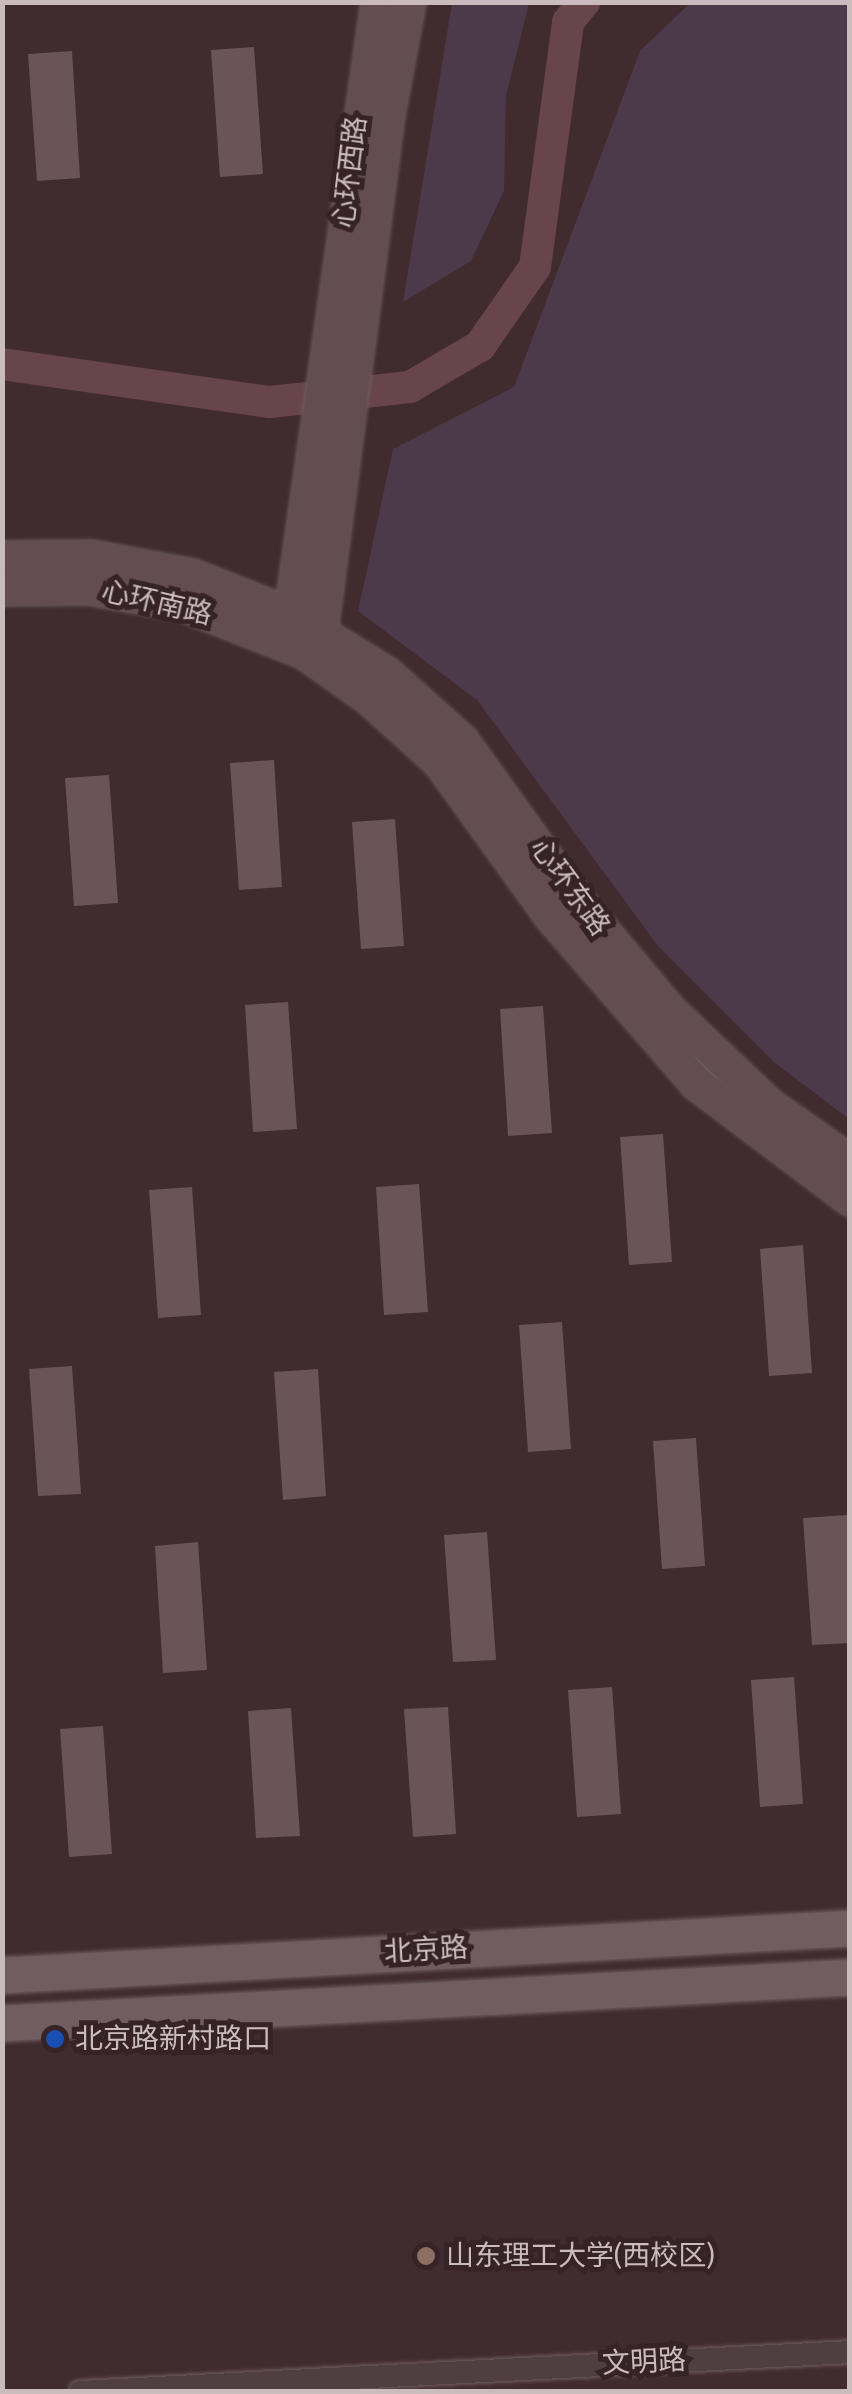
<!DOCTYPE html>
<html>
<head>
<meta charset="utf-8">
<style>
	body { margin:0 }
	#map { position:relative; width:852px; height:2394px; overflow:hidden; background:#402b2f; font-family:"Fira Sans Condensed","Noto Sans SC",sans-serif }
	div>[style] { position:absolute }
	.green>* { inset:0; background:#4c3949 }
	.river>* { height:32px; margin:-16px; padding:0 16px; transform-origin:16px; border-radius:16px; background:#68454b }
	.building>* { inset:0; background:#6b5458 }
	.roads { filter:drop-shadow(0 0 2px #6e5d60) drop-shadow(0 0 2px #6e5d60) }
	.street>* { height:22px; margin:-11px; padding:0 11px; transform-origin:11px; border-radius:11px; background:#503f42 }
	.secondary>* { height:32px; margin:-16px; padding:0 16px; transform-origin:16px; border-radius:16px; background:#634d50 }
	.primary>* { height:35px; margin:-17.5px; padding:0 17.5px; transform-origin:17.5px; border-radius:17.5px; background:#705d61 }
	.dots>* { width:28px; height:28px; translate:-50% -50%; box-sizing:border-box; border:5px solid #362327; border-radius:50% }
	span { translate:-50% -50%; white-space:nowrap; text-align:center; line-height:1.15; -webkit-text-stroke:10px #362327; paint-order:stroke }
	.street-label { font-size:28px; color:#cabcbe }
	.poi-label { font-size:28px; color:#cabcbe }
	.left { translate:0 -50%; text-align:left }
	.frame { position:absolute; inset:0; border:5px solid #cabcbe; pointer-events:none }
</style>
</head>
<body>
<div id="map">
	<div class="green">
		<div style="clip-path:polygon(452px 3px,529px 3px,506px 96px,504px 191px,471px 261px,403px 302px)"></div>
		<div style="clip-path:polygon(690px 3px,849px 3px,849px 1119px,775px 1063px,658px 946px,477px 700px,358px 611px,393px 449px,514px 387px,640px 51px)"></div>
	</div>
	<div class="river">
		<div style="left:2px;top:364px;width:271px;rotate:8.1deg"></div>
		<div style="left:270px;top:402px;width:141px;rotate:-6.1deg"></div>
		<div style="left:410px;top:387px;width:81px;rotate:-30.4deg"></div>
		<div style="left:480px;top:346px;width:96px;rotate:-55.2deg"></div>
		<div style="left:535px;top:267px;width:247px;rotate:-82.3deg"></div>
		<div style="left:568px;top:22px;width:26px;rotate:-51deg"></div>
	</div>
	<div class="building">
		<div style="clip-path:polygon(254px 47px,263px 174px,220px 177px,211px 50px)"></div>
		<div style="clip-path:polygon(72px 51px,80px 178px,37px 181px,28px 54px)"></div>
		<div style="clip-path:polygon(274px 760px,282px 887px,239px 890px,230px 763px)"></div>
		<div style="clip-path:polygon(109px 775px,118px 903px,74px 906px,65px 778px)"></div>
		<div style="clip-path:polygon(395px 819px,404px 946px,361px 949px,352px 822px)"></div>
		<div style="clip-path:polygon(288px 1002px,297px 1129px,253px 1132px,245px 1005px)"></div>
		<div style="clip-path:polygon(543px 1006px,552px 1133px,508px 1136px,500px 1009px)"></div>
		<div style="clip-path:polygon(663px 1134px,672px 1262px,629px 1265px,620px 1137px)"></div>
		<div style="clip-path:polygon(419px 1184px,428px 1312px,384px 1315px,376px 1187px)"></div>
		<div style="clip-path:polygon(192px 1187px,201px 1315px,158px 1318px,149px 1190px)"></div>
		<div style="clip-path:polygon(803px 1245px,812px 1373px,769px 1376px,760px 1249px)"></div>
		<div style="clip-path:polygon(562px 1322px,571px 1449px,528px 1452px,519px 1325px)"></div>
		<div style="clip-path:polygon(72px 1366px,81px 1494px,38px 1496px,29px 1369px)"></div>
		<div style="clip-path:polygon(318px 1369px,326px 1496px,283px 1500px,274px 1372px)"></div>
		<div style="clip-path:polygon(696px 1438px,705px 1566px,662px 1569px,653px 1441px)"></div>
		<div style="clip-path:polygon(847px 1515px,850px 1643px,812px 1645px,803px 1518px)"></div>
		<div style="clip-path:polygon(487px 1532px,496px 1660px,453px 1662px,444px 1535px)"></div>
		<div style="clip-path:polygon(198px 1542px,207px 1670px,163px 1673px,155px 1546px)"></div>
		<div style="clip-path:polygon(794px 1677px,803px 1804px,760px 1807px,751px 1680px)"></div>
		<div style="clip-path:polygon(612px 1687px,621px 1814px,577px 1817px,568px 1690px)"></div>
		<div style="clip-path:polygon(448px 1707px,456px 1834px,413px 1837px,404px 1709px)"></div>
		<div style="clip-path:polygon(291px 1708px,300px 1836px,256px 1838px,248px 1711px)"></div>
		<div style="clip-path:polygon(103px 1726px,112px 1854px,69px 1857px,60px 1729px)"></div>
	</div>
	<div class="roads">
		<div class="street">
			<div style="left:80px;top:2392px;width:771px;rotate:-2.97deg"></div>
		</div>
		<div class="secondary">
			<div style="left:2px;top:558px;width:89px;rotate:-0.6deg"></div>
			<div style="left:91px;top:557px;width:104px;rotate:10.6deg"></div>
			<div style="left:193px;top:576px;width:105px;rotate:21.7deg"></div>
			<div style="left:291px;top:615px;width:113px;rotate:31.6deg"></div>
			<div style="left:387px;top:674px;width:101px;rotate:41.8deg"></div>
			<div style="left:462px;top:741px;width:193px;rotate:54.3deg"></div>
			<div style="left:575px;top:898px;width:146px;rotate:50deg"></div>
			<div style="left:669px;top:1010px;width:138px;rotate:43.5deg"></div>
			<div style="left:769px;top:1105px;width:99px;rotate:35.1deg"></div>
			<div style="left:2px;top:589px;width:87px;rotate:-0.7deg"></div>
			<div style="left:89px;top:588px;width:97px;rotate:10deg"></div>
			<div style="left:185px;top:605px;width:128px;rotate:21.6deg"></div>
			<div style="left:304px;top:652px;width:80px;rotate:35.3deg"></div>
			<div style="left:369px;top:698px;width:96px;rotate:42deg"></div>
			<div style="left:440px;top:762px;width:190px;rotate:54.2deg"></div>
			<div style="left:551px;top:916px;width:221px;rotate:49deg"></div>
			<div style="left:696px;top:1083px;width:193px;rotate:37deg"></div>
			<div style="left:298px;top:634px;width:20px;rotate:-110deg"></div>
			<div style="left:291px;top:615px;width:619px;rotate:-81.92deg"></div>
			<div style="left:310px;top:645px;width:18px;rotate:-52deg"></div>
			<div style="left:321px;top:631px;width:521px;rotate:-82.62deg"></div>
			<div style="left:388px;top:114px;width:114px;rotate:-79.4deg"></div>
		</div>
		<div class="primary">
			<div style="left:2px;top:1975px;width:849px;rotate:-3.17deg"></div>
			<div style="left:2px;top:2023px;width:849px;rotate:-3.1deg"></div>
		</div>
	</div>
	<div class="dots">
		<div style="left:55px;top:2039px;background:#1a4fb4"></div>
		<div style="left:426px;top:2256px;background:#8d6e63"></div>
	</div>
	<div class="street-label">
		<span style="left:350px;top:172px;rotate:-83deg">心环西路</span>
		<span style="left:157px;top:603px;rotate:13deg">心环南路</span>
		<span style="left:570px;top:887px;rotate:54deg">心环东路</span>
		<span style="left:426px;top:1950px;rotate:-3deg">北京路</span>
		<span style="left:644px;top:2362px;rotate:-3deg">文明路</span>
	</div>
	<div class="poi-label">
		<span class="left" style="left:75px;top:2039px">北京路新村路口</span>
		<span class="left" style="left:446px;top:2256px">山东理工大学(西校区)</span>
	</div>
	<div class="frame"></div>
</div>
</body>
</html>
